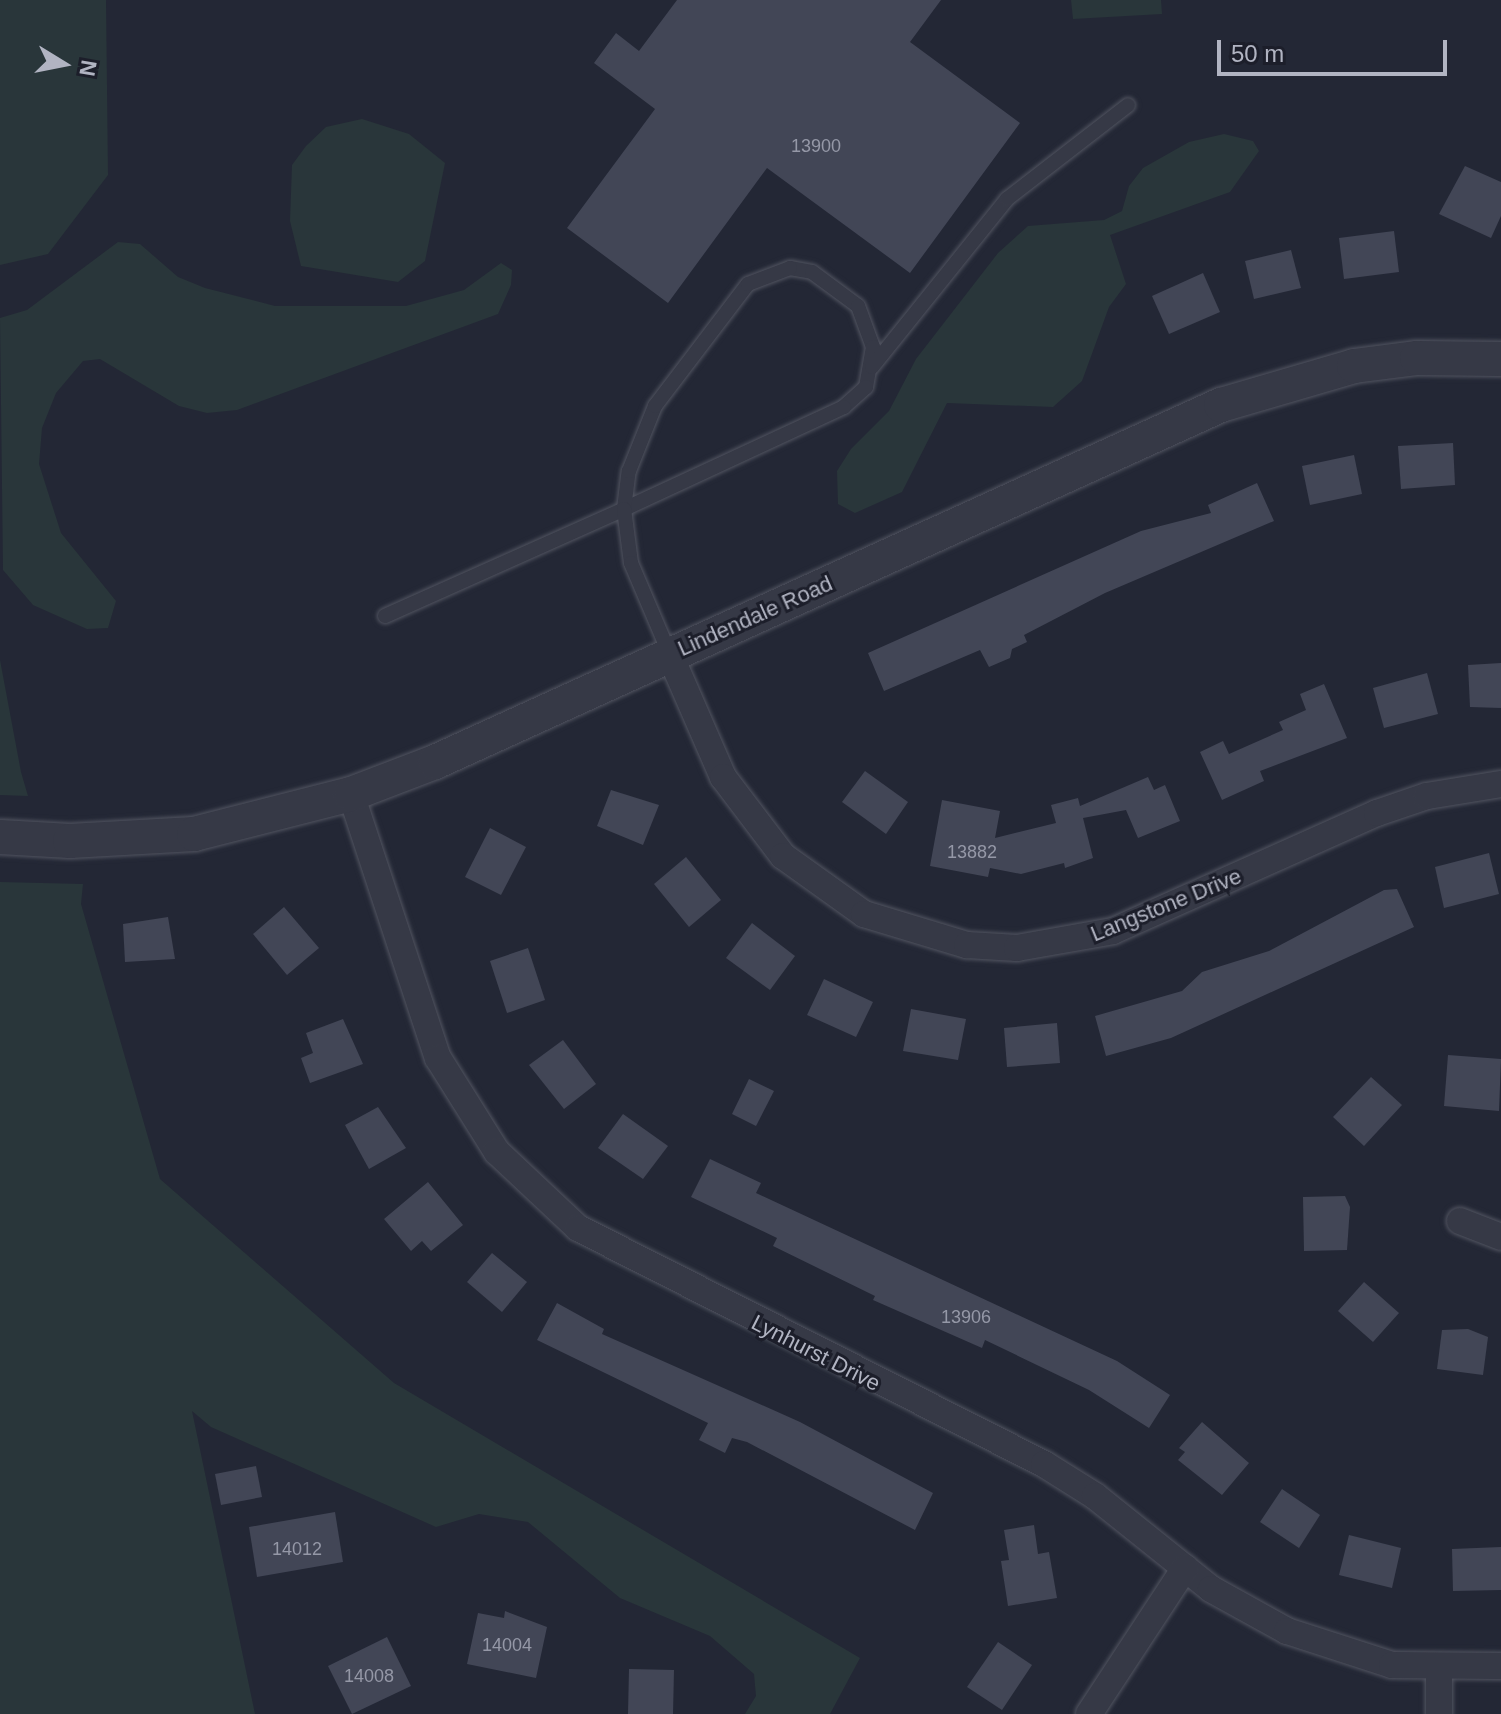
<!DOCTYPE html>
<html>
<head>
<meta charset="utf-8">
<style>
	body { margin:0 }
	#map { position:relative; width:1501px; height:1714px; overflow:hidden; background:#232735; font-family:Helvetica,sans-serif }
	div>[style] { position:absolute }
	.green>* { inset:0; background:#29363a }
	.building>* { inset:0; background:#424656 }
	.roads { filter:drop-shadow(0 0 2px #515460) drop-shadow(0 0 2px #515460) }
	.service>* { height:14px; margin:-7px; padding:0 7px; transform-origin:7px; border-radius:7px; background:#363946 }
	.minor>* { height:26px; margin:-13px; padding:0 13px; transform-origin:13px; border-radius:13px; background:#363946 }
	.tertiary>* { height:34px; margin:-17px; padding:0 17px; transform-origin:17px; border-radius:17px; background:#363946 }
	span { translate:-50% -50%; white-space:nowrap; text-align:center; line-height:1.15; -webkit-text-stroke:6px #1c1e2a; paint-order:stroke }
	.number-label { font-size:18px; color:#9598a7 }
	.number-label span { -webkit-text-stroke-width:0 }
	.street-label { font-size:22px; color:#b1b4c2 }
	.north { position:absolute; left:24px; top:24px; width:80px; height:80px; -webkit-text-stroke:6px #1c1e2a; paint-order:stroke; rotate:100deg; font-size:22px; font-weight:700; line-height:32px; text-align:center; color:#b1b4c2 }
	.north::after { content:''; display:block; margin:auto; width:28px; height:36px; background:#b1b4c2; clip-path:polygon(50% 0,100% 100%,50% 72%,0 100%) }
	.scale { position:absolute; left:1217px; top:40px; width:230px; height:36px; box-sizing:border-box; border:4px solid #b1b4c2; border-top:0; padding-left:10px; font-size:24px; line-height:28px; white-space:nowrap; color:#b1b4c2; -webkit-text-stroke:6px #1c1e2a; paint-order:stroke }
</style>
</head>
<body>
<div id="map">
	<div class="green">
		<div style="clip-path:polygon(0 0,106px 0,108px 175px,48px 254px,0 265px)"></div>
		<div style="clip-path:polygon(1071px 0,1161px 0,1162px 14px,1073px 19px)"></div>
		<div style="clip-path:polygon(362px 119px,409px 134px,445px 163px,425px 261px,398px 282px,301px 266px,290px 221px,292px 165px,306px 146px,326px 127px)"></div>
		<div style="clip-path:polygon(1224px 134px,1253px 141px,1259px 151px,1230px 192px,1110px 235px,1126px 284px,1109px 307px,1082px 381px,1053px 407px,947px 403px,902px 492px,855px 513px,838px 504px,837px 471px,851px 449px,889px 411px,916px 359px,998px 253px,1028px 226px,1104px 220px,1122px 211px,1129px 186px,1143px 168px,1189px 142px)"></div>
		<div style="clip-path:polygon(118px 242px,140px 244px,178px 277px,205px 288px,275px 306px,406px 306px,464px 290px,501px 263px,512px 270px,511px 285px,498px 314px,237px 410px,207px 413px,179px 406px,100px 359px,83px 361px,56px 393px,42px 428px,39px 464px,61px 533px,116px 601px,108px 628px,87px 629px,33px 605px,3px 570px,0 318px,27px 310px)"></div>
		<div style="clip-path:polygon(0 660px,21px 772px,28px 796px,0 795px)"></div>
		<div style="clip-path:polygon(0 882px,83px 884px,81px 904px,160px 1179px,394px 1383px,860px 1658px,830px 1714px,745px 1714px,756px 1696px,754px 1674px,710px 1636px,620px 1598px,528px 1522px,479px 1514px,436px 1527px,211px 1427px,192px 1411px,255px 1714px,0 1714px)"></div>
	</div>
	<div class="building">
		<div style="clip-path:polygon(677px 0,941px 0,910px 42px,1020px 123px,910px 273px,767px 168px,668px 303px,567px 228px,655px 109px,594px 63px,616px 33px,639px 51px)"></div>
		<div style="clip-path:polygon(1465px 166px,1501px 182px,1501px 216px,1491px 238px,1439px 214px)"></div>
		<div style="clip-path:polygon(1394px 231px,1399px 272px,1344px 279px,1339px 238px)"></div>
		<div style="clip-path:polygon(1291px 250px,1301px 288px,1254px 299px,1245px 261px)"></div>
		<div style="clip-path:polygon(1203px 273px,1220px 312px,1169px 334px,1152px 296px)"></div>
		<div style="clip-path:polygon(1453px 443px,1455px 485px,1401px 489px,1398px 446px)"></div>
		<div style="clip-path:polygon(1354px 455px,1362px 494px,1310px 505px,1302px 466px)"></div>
		<div style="clip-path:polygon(1257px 483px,1274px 521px,1105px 593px,1024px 635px,1027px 642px,1012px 649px,1010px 658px,989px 667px,980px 650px,884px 691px,868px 653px,1141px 531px,1211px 513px,1208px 505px)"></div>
		<div style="clip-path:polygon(1501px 663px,1501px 708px,1470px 707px,1468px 665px)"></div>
		<div style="clip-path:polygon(1427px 673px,1438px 714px,1384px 728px,1373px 688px)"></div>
		<div style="clip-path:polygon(1324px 684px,1347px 738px,1260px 771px,1264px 781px,1222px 800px,1200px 752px,1223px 741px,1229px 754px,1283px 730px,1279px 722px,1306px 710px,1300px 694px)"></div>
		<div style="clip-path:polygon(865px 771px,908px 802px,886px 834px,842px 802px)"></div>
		<div style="clip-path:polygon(1148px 777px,1154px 790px,1165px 785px,1180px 821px,1138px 838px,1126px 810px,1083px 818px,1093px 858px,1065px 868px,1064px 863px,1021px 874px,990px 868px,988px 877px,930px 866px,942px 800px,1000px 811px,995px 838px,1056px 823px,1051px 805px,1078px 798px,1080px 806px)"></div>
		<div style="clip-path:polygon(611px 790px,659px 805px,643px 845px,597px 826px)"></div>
		<div style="clip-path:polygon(490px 828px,526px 847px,501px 895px,465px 877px)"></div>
		<div style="clip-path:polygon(1489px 853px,1499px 894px,1444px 908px,1435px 867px)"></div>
		<div style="clip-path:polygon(686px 857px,721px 900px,689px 927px,654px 884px)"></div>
		<div style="clip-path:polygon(1397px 889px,1414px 927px,1171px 1038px,1106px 1056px,1095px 1016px,1182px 991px,1202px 972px,1269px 951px,1384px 890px)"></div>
		<div style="clip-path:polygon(284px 907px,319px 948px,287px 975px,253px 934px)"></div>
		<div style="clip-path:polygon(168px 917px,175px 959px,125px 962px,123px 924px)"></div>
		<div style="clip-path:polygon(752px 923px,795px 956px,770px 990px,726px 958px)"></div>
		<div style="clip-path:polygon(528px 948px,545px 1000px,507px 1013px,490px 961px)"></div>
		<div style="clip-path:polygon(824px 979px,873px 1002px,856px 1037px,807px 1015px)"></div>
		<div style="clip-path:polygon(911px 1009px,966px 1019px,958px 1060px,903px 1051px)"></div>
		<div style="clip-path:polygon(343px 1019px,363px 1064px,310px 1083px,301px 1058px,313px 1053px,306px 1033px)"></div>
		<div style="clip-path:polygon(1057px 1023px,1060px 1063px,1007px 1067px,1004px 1028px)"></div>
		<div style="clip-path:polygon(563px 1040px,596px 1084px,564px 1109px,529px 1065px)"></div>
		<div style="clip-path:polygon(1448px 1055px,1501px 1059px,1499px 1111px,1444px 1106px)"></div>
		<div style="clip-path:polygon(1371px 1077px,1402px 1105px,1364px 1146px,1333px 1117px)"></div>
		<div style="clip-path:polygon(749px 1079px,774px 1091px,756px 1126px,732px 1114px)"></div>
		<div style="clip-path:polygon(378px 1107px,406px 1148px,369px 1169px,345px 1125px)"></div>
		<div style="clip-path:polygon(623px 1114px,668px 1146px,643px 1179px,598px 1148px)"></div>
		<div style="clip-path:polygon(710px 1159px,761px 1183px,756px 1193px,1117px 1361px,1170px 1395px,1149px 1428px,1089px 1390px,985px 1340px,982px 1348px,873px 1300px,875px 1296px,773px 1246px,777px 1238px,691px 1197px)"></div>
		<div style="clip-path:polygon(428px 1182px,463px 1225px,431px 1251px,422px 1241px,411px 1251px,384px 1219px)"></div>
		<div style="clip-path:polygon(1345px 1196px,1350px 1207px,1347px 1250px,1304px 1251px,1303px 1197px)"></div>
		<div style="clip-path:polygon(492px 1253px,527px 1282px,502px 1312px,467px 1282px)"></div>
		<div style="clip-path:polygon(1364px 1282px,1399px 1313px,1373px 1342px,1338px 1311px)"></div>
		<div style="clip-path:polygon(557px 1303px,604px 1329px,602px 1334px,800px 1422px,933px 1493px,915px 1530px,747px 1442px,732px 1438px,725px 1453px,699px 1440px,708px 1423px,537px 1340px)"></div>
		<div style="clip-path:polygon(1468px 1329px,1488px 1337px,1483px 1375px,1437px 1369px,1442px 1330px)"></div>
		<div style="clip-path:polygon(1202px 1422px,1249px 1463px,1222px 1495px,1178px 1460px,1185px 1452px,1179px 1448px)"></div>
		<div style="clip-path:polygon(256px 1466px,262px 1497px,221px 1505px,215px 1474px)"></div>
		<div style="clip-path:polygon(1282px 1489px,1320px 1515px,1299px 1548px,1260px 1522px)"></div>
		<div style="clip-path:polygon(335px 1512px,343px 1562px,257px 1577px,249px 1527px)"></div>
		<div style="clip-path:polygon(1034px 1525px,1038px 1554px,1049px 1552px,1057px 1598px,1008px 1606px,1001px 1561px,1009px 1560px,1004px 1530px)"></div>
		<div style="clip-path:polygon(1349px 1535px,1401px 1548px,1392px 1588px,1339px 1575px)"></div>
		<div style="clip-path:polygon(1501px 1547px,1501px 1590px,1453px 1591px,1452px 1549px)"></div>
		<div style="clip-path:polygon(505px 1611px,547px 1627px,536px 1678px,467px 1664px,478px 1613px,504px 1618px)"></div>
		<div style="clip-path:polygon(387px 1637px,411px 1686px,352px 1714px,328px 1666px)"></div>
		<div style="clip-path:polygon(998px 1642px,1032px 1665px,1002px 1710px,967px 1687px)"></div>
		<div style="clip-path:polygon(629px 1669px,674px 1670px,673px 1714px,628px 1714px)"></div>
	</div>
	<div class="roads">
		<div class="service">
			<div style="left:790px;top:268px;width:22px;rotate:10deg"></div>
			<div style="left:812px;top:272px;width:57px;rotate:36.5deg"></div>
			<div style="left:858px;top:306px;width:44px;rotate:69.9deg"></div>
			<div style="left:873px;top:347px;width:41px;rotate:99.9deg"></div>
			<div style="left:866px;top:387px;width:30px;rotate:138deg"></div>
			<div style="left:844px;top:407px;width:242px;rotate:155.1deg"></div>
			<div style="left:624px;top:509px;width:38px;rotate:-83deg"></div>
			<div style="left:629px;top:471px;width:70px;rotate:-68.2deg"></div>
			<div style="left:655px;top:406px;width:153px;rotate:-52.7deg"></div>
			<div style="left:748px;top:284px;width:45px;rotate:-20.9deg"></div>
			<div style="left:872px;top:367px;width:216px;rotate:-51.2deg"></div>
			<div style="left:1007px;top:199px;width:153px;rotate:-37.8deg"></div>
			<div style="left:385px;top:616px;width:262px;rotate:-24.1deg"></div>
			<div style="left:624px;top:509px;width:54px;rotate:82.6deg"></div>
			<div style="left:631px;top:563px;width:100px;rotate:67deg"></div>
		</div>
		<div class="minor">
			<div style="left:670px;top:655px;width:133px;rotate:66.5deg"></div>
			<div style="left:723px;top:777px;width:99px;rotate:52.8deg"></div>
			<div style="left:783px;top:856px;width:100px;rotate:35.6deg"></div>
			<div style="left:864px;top:914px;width:108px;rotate:16.8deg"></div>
			<div style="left:967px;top:945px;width:50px;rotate:3.4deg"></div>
			<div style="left:1017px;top:948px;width:97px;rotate:-10deg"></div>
			<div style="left:1113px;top:931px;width:289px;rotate:-24.1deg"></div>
			<div style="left:1377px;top:813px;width:53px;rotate:-18.8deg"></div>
			<div style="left:1427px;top:796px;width:75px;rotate:-9.2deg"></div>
			<div style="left:351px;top:794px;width:278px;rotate:71.8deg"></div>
			<div style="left:438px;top:1058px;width:111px;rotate:57.9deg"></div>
			<div style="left:497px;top:1152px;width:111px;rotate:43.2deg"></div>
			<div style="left:578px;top:1228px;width:522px;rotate:26.86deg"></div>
			<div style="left:1044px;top:1464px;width:60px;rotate:32.1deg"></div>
			<div style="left:1095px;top:1496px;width:149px;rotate:38.7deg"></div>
			<div style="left:1211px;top:1589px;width:87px;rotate:28.9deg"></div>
			<div style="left:1287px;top:1631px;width:110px;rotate:17.9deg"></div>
			<div style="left:1392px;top:1665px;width:109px;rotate:0.5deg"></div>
			<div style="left:1460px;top:1221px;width:44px;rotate:21.3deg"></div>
			<div style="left:1439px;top:1669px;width:45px;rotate:90deg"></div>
			<div style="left:1089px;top:1714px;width:175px;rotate:-56.7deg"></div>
		</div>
		<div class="tertiary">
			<div style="left:0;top:837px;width:70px;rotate:3.3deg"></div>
			<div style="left:70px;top:841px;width:124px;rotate:-3.2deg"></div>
			<div style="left:194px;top:834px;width:162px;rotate:-14.3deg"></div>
			<div style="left:351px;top:794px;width:90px;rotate:-20.9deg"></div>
			<div style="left:435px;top:762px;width:863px;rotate:-24.43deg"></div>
			<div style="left:1221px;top:405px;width:139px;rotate:-16.3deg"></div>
			<div style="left:1354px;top:366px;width:64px;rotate:-7.2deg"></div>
			<div style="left:1417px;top:358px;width:84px;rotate:0.7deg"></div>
		</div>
	</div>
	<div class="number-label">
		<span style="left:816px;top:146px">13900</span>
		<span style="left:972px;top:852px">13882</span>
		<span style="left:966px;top:1317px">13906</span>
		<span style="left:297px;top:1549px">14012</span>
		<span style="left:507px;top:1645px">14004</span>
		<span style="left:369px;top:1676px">14008</span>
	</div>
	<div class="street-label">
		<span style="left:755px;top:616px;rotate:-24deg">Lindendale Road</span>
		<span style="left:1166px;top:905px;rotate:-22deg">Langstone Drive</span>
		<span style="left:816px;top:1353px;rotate:27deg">Lynhurst Drive</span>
	</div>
	<div class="north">N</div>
	<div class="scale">50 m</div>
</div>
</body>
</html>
